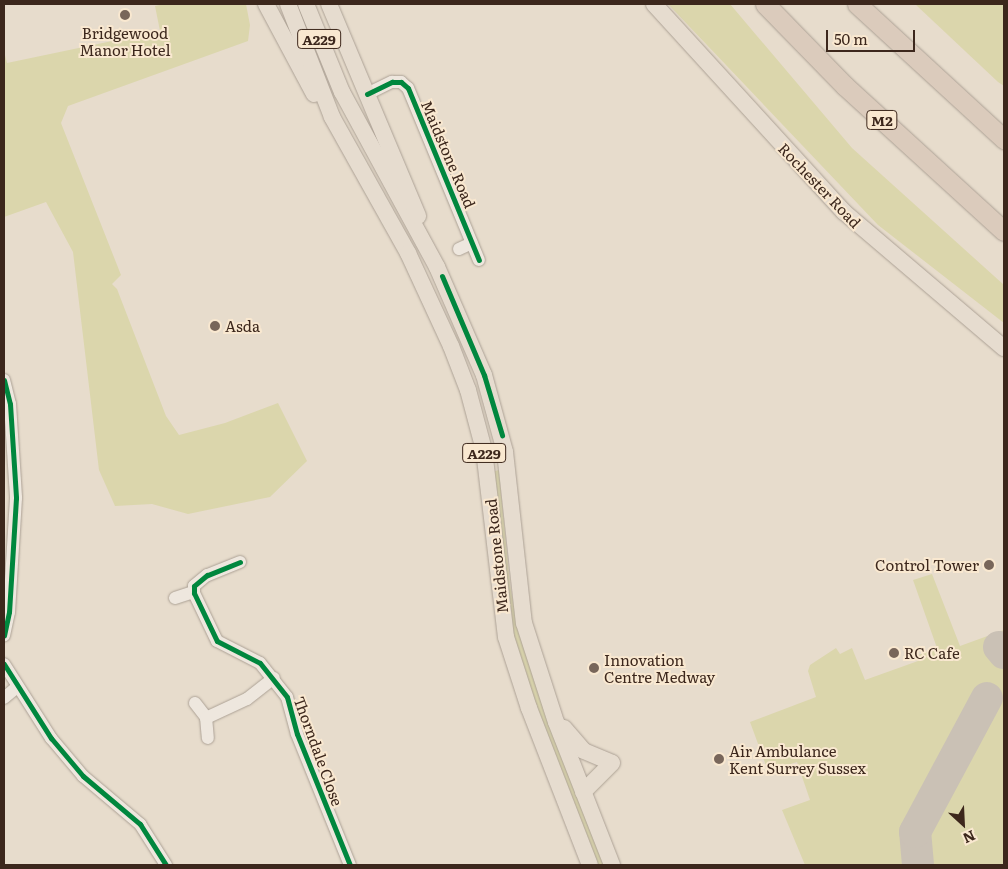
<!DOCTYPE html>
<html>
<head>
<meta charset="utf-8">
<style>
	body { margin:0 }
	#map { position:relative; width:1008px; height:869px; overflow:hidden; background:#e7dccc; font-family:Literata,serif }
	div>[style] { position:absolute }
	.green>* { inset:0; background:#dbd6ac }
	.taxiway>* { height:32px; margin:-16px; padding:0 16px; transform-origin:16px; border-radius:16px; background:#cac1b5 }
	.roads { filter:drop-shadow(0 0 1px #aca195) drop-shadow(0 0 1px #aca195) }
	.minor>* { height:12px; margin:-6px; padding:0 6px; transform-origin:6px; border-radius:6px; background:#eee7de }
	.major>* { height:16px; margin:-8px; padding:0 8px; transform-origin:8px; border-radius:8px; background:#e6dccf }
	.highway>* { height:19px; margin:-9.5px; padding:0 9.5px; transform-origin:9.5px; border-radius:9.5px; background:#dbcbbc }
	.cycleway>* { height:5px; margin:-2.5px; padding:0 2.5px; transform-origin:2.5px; border-radius:2.5px; background:#00873e }
	.dots>* { width:14px; height:14px; translate:-50% -50%; box-sizing:border-box; border:2px solid #f9e8d0; border-radius:50% }
	span { translate:-50% -50%; white-space:nowrap; text-align:center; line-height:1.15; -webkit-text-stroke:4px #f9e8d0; paint-order:stroke }
	.shield-label span { padding:1px 4px; background:#f9e8d0; border:1px solid; border-radius:4px; -webkit-text-stroke-width:0 }
	.shield-label { font-size:14px; color:#3c271c; font-weight:700 }
	.poi-label { font-size:15px; color:#3c271c }
	.left { translate:0 -50%; text-align:left }
	.right { translate:-100% -50%; text-align:right }
	.street-label { font-size:15px; color:#3c271c }
	.frame { position:absolute; inset:0; border:5px solid #3c271c; pointer-events:none }
	.north { position:absolute; left:938px; top:799px; width:50px; height:50px; -webkit-text-stroke:4px #f9e8d0; paint-order:stroke; rotate:155deg; font-size:14px; font-weight:700; line-height:20px; text-align:center; color:#3c271c }
	.north::after { content:''; display:block; margin:auto; width:18px; height:22px; background:#3c271c; clip-path:polygon(50% 0,100% 100%,50% 72%,0 100%) }
	.scale { position:absolute; left:826px; top:30px; width:89px; height:22px; box-sizing:border-box; border:2px solid #3c271c; border-top:0; padding-left:6px; font-size:15px; line-height:18px; white-space:nowrap; color:#3c271c; -webkit-text-stroke:4px #f9e8d0; paint-order:stroke }
</style>
</head>
<body>
<div id="map">
	<div class="green">
		<div style="clip-path:polygon(164px 4px,246px 4px,250px 25px,248px 41px,68px 106px,61px 123px,121px 275px,112px 284px,117px 289px,166px 416px,179px 435px,225px 423px,278px 403px,307px 461px,270px 497px,188px 514px,152px 504px,115px 506px,99px 470px,73px 252px,46px 202px,4px 217px,4px 51px,7px 63px,160px 31px,155px 6px)"></div>
		<div style="clip-path:polygon(668px 4px,730px 4px,852px 148px,1004px 285px,1004px 323px,878px 225px)"></div>
		<div style="clip-path:polygon(915px 4px,1004px 4px,1004px 86px,998px 82px)"></div>
		<div style="clip-path:polygon(499px 470px,510px 585px,519px 633px,556px 741px,605px 865px,597px 865px,547px 740px,509px 623px,492px 472px)"></div>
		<div style="clip-path:polygon(932px 574px,960px 646px,1004px 630px,1004px 865px,805px 865px,782px 810px,810px 800px,797px 762px,768px 771px,750px 722px,816px 697px,808px 671px,810px 665px,836px 648px,840px 654px,852px 648px,865px 680px,918px 661px,916px 656px,937px 648px,913px 580px)"></div>
	</div>
	<div class="taxiway">
		<div style="left:999px;top:647px;width:8px;rotate:50deg"></div>
		<div style="left:918px;top:865px;width:33px;rotate:-95deg"></div>
		<div style="left:915px;top:832px;width:152px;rotate:-61.8deg"></div>
	</div>
	<div class="roads">
		<div class="minor">
			<div style="left:367px;top:94px;width:28px;rotate:-26deg"></div>
			<div style="left:392px;top:82px;width:9px"></div>
			<div style="left:401px;top:82px;width:9px;rotate:41deg"></div>
			<div style="left:408px;top:88px;width:186px;rotate:67.6deg"></div>
			<div style="left:459px;top:249px;width:14px;rotate:-25deg"></div>
			<div style="left:4px;top:380px;width:25px;rotate:76deg"></div>
			<div style="left:10px;top:404px;width:94px;rotate:86.3deg"></div>
			<div style="left:16px;top:498px;width:114px;rotate:93.5deg"></div>
			<div style="left:9px;top:612px;width:24px;rotate:102deg"></div>
			<div style="left:240px;top:562px;width:35px;rotate:158deg"></div>
			<div style="left:207px;top:575px;width:17px;rotate:140deg"></div>
			<div style="left:194px;top:586px;width:7px;rotate:90deg"></div>
			<div style="left:194px;top:593px;width:53px;rotate:64.4deg"></div>
			<div style="left:217px;top:641px;width:48px;rotate:27.1deg"></div>
			<div style="left:260px;top:663px;width:43px;rotate:51.5deg"></div>
			<div style="left:287px;top:697px;width:38px;rotate:75deg"></div>
			<div style="left:297px;top:734px;width:141px;rotate:68deg"></div>
			<div style="left:175px;top:598px;width:20px;rotate:-18deg"></div>
			<div style="left:4px;top:664px;width:88px;rotate:57.6deg"></div>
			<div style="left:51px;top:738px;width:50px;rotate:49.9deg"></div>
			<div style="left:83px;top:776px;width:75px;rotate:40.1deg"></div>
			<div style="left:140px;top:824px;width:49px;rotate:57.6deg"></div>
			<div style="left:4px;top:698px;width:16px;rotate:-40deg"></div>
			<div style="left:195px;top:703px;width:18px;rotate:52deg"></div>
			<div style="left:206px;top:717px;width:21px;rotate:85deg"></div>
			<div style="left:206px;top:718px;width:45px;rotate:-24.9deg"></div>
			<div style="left:247px;top:699px;width:34px;rotate:-38deg"></div>
		</div>
		<div class="major">
			<div style="left:266px;top:4px;width:102px;rotate:61.9deg"></div>
			<div style="left:288px;top:4px;width:121px;rotate:68.7deg"></div>
			<div style="left:332px;top:117px;width:156px;rotate:60.8deg"></div>
			<div style="left:408px;top:253px;width:102px;rotate:65.2deg"></div>
			<div style="left:451px;top:346px;width:47px;rotate:68.9deg"></div>
			<div style="left:468px;top:390px;width:62px;rotate:75.1deg"></div>
			<div style="left:484px;top:450px;width:188px;rotate:83.3deg"></div>
			<div style="left:506px;top:637px;width:75px;rotate:72.1deg"></div>
			<div style="left:529px;top:708px;width:168px;rotate:68.8deg"></div>
			<div style="left:306px;top:4px;width:95px;rotate:67.8deg"></div>
			<div style="left:342px;top:92px;width:199px;rotate:61.5deg"></div>
			<div style="left:437px;top:267px;width:118px;rotate:66.5deg"></div>
			<div style="left:484px;top:375px;width:80px;rotate:74.7deg"></div>
			<div style="left:505px;top:452px;width:172px;rotate:83.7deg"></div>
			<div style="left:524px;top:623px;width:104px;rotate:72.1deg"></div>
			<div style="left:556px;top:722px;width:154px;rotate:68.6deg"></div>
			<div style="left:329px;top:4px;width:230px;rotate:67.2deg"></div>
			<div style="left:654px;top:4px;width:282px;rotate:47.6deg"></div>
			<div style="left:844px;top:212px;width:210px;rotate:40.4deg"></div>
			<div style="left:564px;top:728px;width:30px;rotate:49deg"></div>
			<div style="left:584px;top:751px;width:30px;rotate:23deg"></div>
			<div style="left:612px;top:763px;width:41px;rotate:135deg"></div>
		</div>
		<div class="highway">
			<div style="left:765px;top:4px;width:115px;rotate:45.7deg"></div>
			<div style="left:845px;top:86px;width:215px;rotate:42.4deg"></div>
			<div style="left:857px;top:4px;width:200px;rotate:42.6deg"></div>
		</div>
	</div>
	<div class="cycleway">
		<div style="left:367px;top:94px;width:28px;rotate:-26deg"></div>
		<div style="left:392px;top:82px;width:9px"></div>
		<div style="left:401px;top:82px;width:9px;rotate:41deg"></div>
		<div style="left:408px;top:88px;width:186px;rotate:67.6deg"></div>
		<div style="left:442px;top:276px;width:108px;rotate:67deg"></div>
		<div style="left:484px;top:375px;width:63px;rotate:73.3deg"></div>
		<div style="left:4px;top:380px;width:25px;rotate:76deg"></div>
		<div style="left:10px;top:404px;width:94px;rotate:86.3deg"></div>
		<div style="left:16px;top:498px;width:114px;rotate:93.5deg"></div>
		<div style="left:9px;top:612px;width:24px;rotate:102deg"></div>
		<div style="left:240px;top:562px;width:35px;rotate:158deg"></div>
		<div style="left:207px;top:575px;width:17px;rotate:140deg"></div>
		<div style="left:194px;top:586px;width:7px;rotate:90deg"></div>
		<div style="left:194px;top:593px;width:53px;rotate:64.4deg"></div>
		<div style="left:217px;top:641px;width:48px;rotate:27.1deg"></div>
		<div style="left:260px;top:663px;width:43px;rotate:51.5deg"></div>
		<div style="left:287px;top:697px;width:38px;rotate:75deg"></div>
		<div style="left:297px;top:734px;width:141px;rotate:68deg"></div>
		<div style="left:4px;top:664px;width:88px;rotate:57.6deg"></div>
		<div style="left:51px;top:738px;width:50px;rotate:49.9deg"></div>
		<div style="left:83px;top:776px;width:75px;rotate:40.1deg"></div>
		<div style="left:140px;top:824px;width:49px;rotate:57.6deg"></div>
	</div>
	<div class="dots">
		<div style="left:125px;top:15px;background:#78665a"></div>
		<div style="left:215px;top:326px;background:#78665a"></div>
		<div style="left:989px;top:565px;background:#78665a"></div>
		<div style="left:894px;top:653px;background:#78665a"></div>
		<div style="left:594px;top:668px;background:#78665a"></div>
		<div style="left:719px;top:759px;background:#78665a"></div>
	</div>
	<div class="shield-label">
		<span style="left:319px;top:39px">A229</span>
		<span style="left:882px;top:120px">M2</span>
		<span style="left:484px;top:453px">A229</span>
	</div>
	<div class="poi-label">
		<span style="left:125px;top:41px">Bridgewood<br>Manor Hotel</span>
		<span class="left" style="left:225px;top:326px">Asda</span>
		<span class="right" style="left:979px;top:565px">Control Tower</span>
		<span class="left" style="left:904px;top:653px">RC Cafe</span>
		<span class="left" style="left:604px;top:668px">Innovation<br>Centre Medway</span>
		<span class="left" style="left:729px;top:759px">Air Ambulance<br>Kent Surrey Sussex</span>
	</div>
	<div class="street-label">
		<span style="left:449px;top:154px;rotate:67deg">Maidstone Road</span>
		<span style="left:820px;top:185px;rotate:46deg">Rochester Road</span>
		<span style="left:496px;top:556px;rotate:-96deg">Maidstone Road</span>
		<span style="left:319px;top:751px;rotate:70deg">Thorndale Close</span>
	</div>
	<div class="frame"></div>
	<div class="north">N</div>
	<div class="scale">50 m</div>
</div>
</body>
</html>
